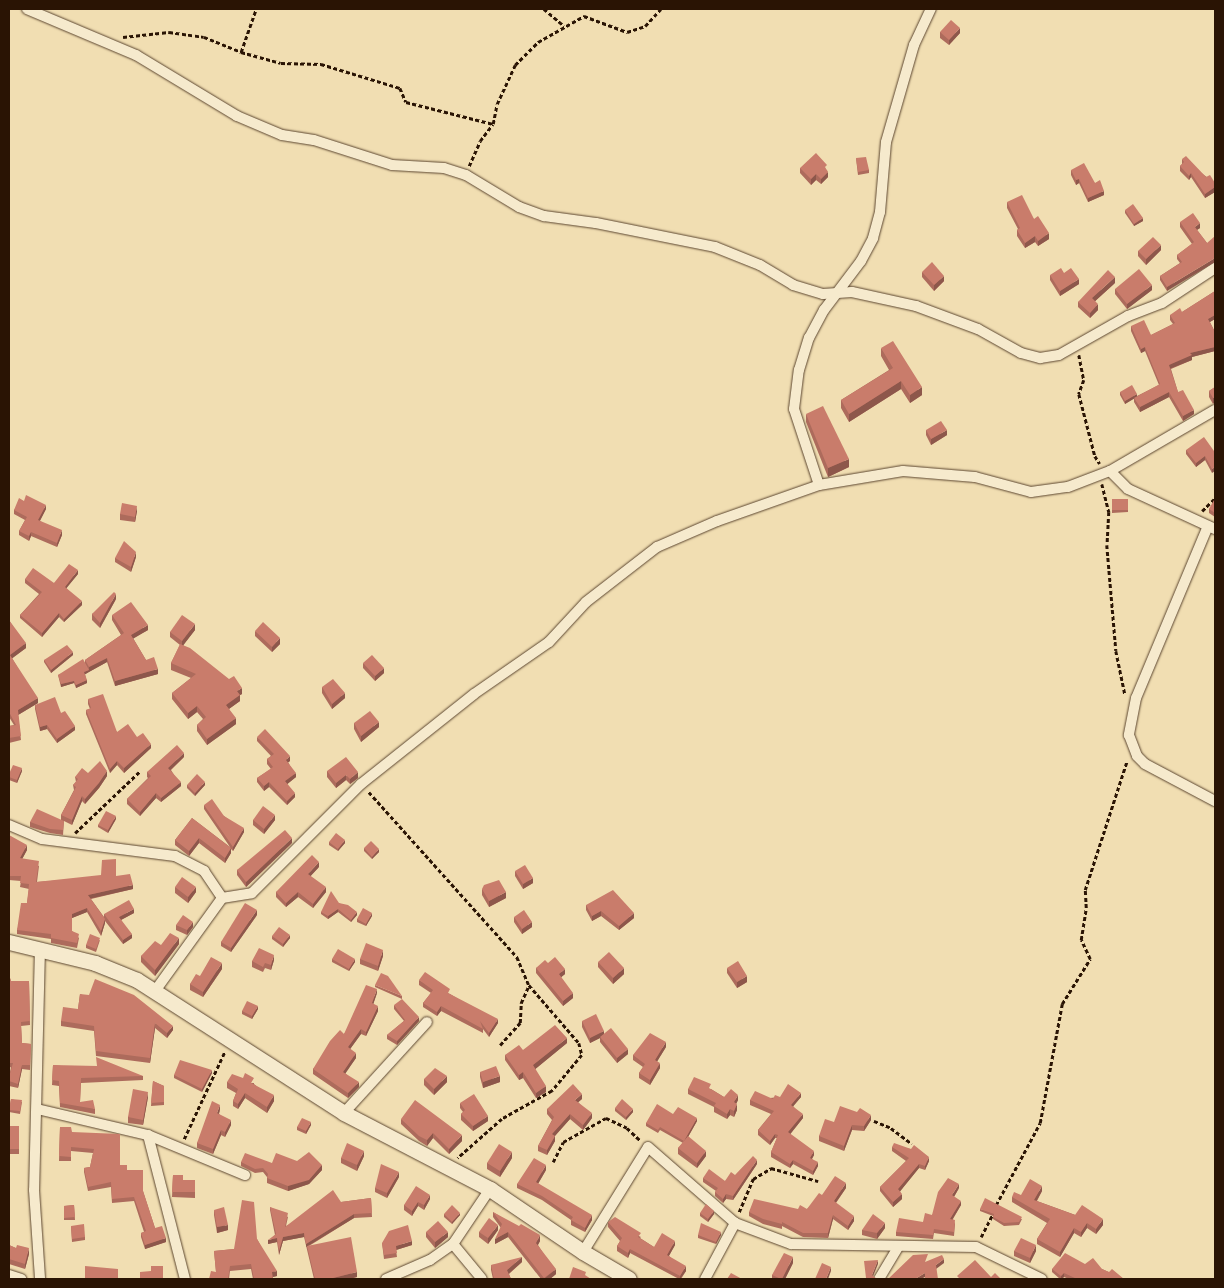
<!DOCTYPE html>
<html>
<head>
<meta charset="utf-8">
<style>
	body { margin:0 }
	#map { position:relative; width:1224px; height:1288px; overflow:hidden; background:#f1deb2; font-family:"IM FELL Great Primer",serif }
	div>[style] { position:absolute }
	.path>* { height:2.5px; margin-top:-1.25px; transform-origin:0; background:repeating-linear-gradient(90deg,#2a1404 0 4px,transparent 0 6.5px) }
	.roads { filter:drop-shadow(0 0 1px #5c4630) drop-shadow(0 0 1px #5c4630) }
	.street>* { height:10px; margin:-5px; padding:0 5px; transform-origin:5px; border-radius:5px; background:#f6eacd }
	.secondary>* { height:15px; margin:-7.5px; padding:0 7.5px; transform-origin:7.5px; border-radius:7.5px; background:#f6eacd }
	.wall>* { inset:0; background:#ad6b5c }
	.shaded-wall>* { inset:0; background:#8d574b }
	.building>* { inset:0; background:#c97c6b }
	span { translate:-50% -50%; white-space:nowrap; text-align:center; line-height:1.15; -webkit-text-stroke:4px #f6eacd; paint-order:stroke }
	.frame { position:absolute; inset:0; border:10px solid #2a1404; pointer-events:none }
</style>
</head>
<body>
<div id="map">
	<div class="path">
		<div style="left:544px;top:9px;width:26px;rotate:40deg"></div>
		<div style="left:123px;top:37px;width:46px;rotate:-6.2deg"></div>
		<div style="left:169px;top:32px;width:35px;rotate:8deg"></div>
		<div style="left:204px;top:37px;width:40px;rotate:22deg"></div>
		<div style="left:241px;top:52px;width:41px;rotate:15.4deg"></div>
		<div style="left:281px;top:63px;width:40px;rotate:1.4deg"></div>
		<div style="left:321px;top:64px;width:83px;rotate:16.9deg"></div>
		<div style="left:400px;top:88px;width:15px;rotate:67deg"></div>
		<div style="left:406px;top:102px;width:90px;rotate:14.2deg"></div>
		<div style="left:241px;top:52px;width:46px;rotate:-70.8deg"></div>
		<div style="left:469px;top:166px;width:27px;rotate:-66deg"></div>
		<div style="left:480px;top:141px;width:21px;rotate:-53deg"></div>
		<div style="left:493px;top:124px;width:20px;rotate:-79deg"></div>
		<div style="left:497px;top:104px;width:43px;rotate:-65.2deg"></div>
		<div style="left:515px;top:65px;width:33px;rotate:-45deg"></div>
		<div style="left:538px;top:42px;width:53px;rotate:-29.5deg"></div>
		<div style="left:584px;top:16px;width:46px;rotate:20.4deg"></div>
		<div style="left:627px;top:32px;width:19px;rotate:-18deg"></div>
		<div style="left:645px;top:26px;width:23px;rotate:-47deg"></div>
		<div style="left:1079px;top:355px;width:25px;rotate:79deg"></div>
		<div style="left:1084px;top:380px;width:15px;rotate:110deg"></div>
		<div style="left:1079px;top:394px;width:64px;rotate:75.5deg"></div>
		<div style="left:1095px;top:456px;width:9px;rotate:58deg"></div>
		<div style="left:1102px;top:484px;width:29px;rotate:76deg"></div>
		<div style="left:1109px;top:512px;width:33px;rotate:93deg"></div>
		<div style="left:1107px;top:545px;width:106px;rotate:85.1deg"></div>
		<div style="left:1116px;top:651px;width:44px;rotate:78.2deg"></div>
		<div style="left:1202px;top:511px;width:18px;rotate:-45deg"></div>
		<div style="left:369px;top:792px;width:222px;rotate:48.1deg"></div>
		<div style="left:517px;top:957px;width:30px;rotate:67deg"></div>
		<div style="left:529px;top:985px;width:77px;rotate:49.2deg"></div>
		<div style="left:579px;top:1043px;width:12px;rotate:76deg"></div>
		<div style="left:582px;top:1055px;width:47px;rotate:129.8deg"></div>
		<div style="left:552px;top:1091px;width:57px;rotate:150.8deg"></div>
		<div style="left:502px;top:1119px;width:59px;rotate:138.4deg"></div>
		<div style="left:75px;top:833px;width:90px;rotate:-43.6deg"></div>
		<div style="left:500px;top:1045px;width:30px;rotate:-48deg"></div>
		<div style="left:520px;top:1023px;width:20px;rotate:-87deg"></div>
		<div style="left:521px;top:1003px;width:20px;rotate:-66deg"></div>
		<div style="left:874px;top:1121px;width:18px;rotate:22deg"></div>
		<div style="left:891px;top:1128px;width:26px;rotate:37deg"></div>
		<div style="left:184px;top:1139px;width:97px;rotate:-65deg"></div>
		<div style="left:553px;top:1162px;width:22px;rotate:-63deg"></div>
		<div style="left:563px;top:1142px;width:49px;rotate:-29.2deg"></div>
		<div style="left:606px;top:1118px;width:23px;rotate:25deg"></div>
		<div style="left:627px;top:1128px;width:19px;rotate:43deg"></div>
		<div style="left:996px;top:1205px;width:93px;rotate:-61.8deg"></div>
		<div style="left:1040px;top:1123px;width:121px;rotate:-79.5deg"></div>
		<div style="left:1062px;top:1004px;width:53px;rotate:-58.1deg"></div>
		<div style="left:1090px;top:959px;width:21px;rotate:-115deg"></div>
		<div style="left:1081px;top:940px;width:32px;rotate:-81deg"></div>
		<div style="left:1086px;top:908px;width:18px;rotate:-93deg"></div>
		<div style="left:1085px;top:890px;width:136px;rotate:-72deg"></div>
		<div style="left:739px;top:1212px;width:36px;rotate:-67deg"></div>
		<div style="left:753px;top:1179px;width:21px;rotate:-31deg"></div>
		<div style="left:771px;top:1168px;width:49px;rotate:15.5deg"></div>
		<div style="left:981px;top:1237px;width:27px;rotate:-63deg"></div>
	</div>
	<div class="roads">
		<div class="street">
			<div style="left:27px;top:9px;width:118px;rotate:22.9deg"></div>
			<div style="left:136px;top:55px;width:118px;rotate:31.1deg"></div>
			<div style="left:237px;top:116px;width:49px;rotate:22.9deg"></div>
			<div style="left:282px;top:135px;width:32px;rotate:9deg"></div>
			<div style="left:314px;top:140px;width:82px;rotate:17.8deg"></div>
			<div style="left:392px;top:165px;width:52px;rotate:3.3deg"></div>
			<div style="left:444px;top:168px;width:23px;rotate:18deg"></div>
			<div style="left:466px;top:175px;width:62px;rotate:31.1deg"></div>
			<div style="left:519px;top:207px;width:27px;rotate:20deg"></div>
			<div style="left:544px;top:216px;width:52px;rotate:7.7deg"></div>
			<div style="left:596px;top:223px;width:121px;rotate:11.4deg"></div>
			<div style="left:715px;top:247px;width:48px;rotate:21.8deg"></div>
			<div style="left:760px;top:265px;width:39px;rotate:31deg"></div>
			<div style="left:793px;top:285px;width:31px;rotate:17deg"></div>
			<div style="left:823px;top:294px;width:29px;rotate:-4deg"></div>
			<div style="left:852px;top:292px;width:66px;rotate:12.3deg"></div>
			<div style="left:916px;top:306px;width:66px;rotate:20.4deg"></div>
			<div style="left:978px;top:329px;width:49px;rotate:29.2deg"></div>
			<div style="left:1021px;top:353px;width:20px;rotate:15deg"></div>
			<div style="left:1040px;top:358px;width:19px;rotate:-9deg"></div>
			<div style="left:1059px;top:355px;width:79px;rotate:-29.5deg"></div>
			<div style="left:1128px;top:316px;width:36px;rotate:-21deg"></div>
			<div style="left:1162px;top:303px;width:64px;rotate:-33.4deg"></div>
			<div style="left:1110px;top:471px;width:25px;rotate:45deg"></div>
			<div style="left:1128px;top:489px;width:96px;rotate:24.7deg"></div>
			<div style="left:819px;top:485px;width:80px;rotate:-108.2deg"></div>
			<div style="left:794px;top:409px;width:39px;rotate:-83deg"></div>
			<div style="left:799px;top:370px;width:34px;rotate:-73deg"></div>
			<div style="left:809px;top:338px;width:32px;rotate:-62deg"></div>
			<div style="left:824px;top:310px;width:61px;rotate:-52.9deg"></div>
			<div style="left:861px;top:261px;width:26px;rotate:-62deg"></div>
			<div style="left:873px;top:238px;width:27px;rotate:-75deg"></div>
			<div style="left:880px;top:212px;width:70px;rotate:-85.1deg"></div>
			<div style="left:886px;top:142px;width:101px;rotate:-73.9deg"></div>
			<div style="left:914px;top:45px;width:40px;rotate:-65deg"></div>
			<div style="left:1208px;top:526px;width:186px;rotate:112.7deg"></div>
			<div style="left:1136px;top:698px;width:38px;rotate:101deg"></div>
			<div style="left:1129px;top:735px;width:22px;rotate:69deg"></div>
			<div style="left:1137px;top:756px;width:11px;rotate:45deg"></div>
			<div style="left:1145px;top:764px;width:79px;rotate:27.9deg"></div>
			<div style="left:9px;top:825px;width:36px;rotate:23deg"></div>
			<div style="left:42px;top:839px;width:134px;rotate:7.3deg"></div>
			<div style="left:175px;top:856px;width:33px;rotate:27deg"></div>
			<div style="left:204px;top:871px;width:32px;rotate:56deg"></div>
			<div style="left:40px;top:948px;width:242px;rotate:91.4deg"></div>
			<div style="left:34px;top:1190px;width:89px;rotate:86.1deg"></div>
			<div style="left:155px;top:991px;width:115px;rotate:-54.2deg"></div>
			<div style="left:222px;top:898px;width:30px;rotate:-9deg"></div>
			<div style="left:252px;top:893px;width:154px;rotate:-45deg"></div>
			<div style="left:361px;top:784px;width:144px;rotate:-38.5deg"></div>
			<div style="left:474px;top:694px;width:91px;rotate:-34.7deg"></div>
			<div style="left:549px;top:642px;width:54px;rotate:-47.2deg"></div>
			<div style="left:586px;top:602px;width:90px;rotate:-37.8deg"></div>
			<div style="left:657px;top:547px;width:65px;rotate:-23.4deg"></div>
			<div style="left:717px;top:521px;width:108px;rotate:-19.4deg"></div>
			<div style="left:819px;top:485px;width:85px;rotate:-9.5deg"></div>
			<div style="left:903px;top:471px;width:72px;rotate:4.8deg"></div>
			<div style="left:975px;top:477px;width:58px;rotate:15deg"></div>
			<div style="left:1031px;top:492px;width:37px;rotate:-8deg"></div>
			<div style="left:1068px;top:487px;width:45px;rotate:-20.9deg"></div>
			<div style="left:1110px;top:471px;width:121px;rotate:-30.2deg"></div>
			<div style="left:37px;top:1109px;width:114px;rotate:13.2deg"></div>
			<div style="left:148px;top:1135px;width:105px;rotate:22.4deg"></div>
			<div style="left:344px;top:1113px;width:123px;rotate:-47.6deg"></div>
			<div style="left:148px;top:1135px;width:149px;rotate:75.6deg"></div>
			<div style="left:453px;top:1244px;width:45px;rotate:50.4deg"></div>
			<div style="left:583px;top:1252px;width:123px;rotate:-58.2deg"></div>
			<div style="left:648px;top:1147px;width:116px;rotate:41.1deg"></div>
			<div style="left:9px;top:1275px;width:13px;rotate:18deg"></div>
			<div style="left:386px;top:1279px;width:48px;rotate:-23.4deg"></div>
			<div style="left:430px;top:1260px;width:28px;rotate:-35deg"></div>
			<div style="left:453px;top:1244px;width:66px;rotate:-56.1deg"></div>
			<div style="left:705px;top:1279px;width:64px;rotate:-61.8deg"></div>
			<div style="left:735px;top:1223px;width:60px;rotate:20.6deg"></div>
			<div style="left:791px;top:1244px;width:185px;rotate:0.9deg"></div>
			<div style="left:976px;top:1247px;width:73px;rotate:25.9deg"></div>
			<div style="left:879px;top:1279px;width:37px;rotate:-59deg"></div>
		</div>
		<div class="secondary">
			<div style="left:9px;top:942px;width:89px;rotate:13.7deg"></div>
			<div style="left:95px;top:963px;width:45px;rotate:22deg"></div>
			<div style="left:137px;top:980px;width:246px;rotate:32.7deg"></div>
			<div style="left:344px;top:1113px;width:165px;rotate:27.5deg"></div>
			<div style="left:490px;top:1189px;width:112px;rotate:34.1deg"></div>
			<div style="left:583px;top:1252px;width:53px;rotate:30.4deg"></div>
		</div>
	</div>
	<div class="wall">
		<div style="clip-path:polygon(940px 32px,960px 33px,949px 45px,940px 38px)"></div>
		<div style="clip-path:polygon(856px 158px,869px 170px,869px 173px,858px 175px)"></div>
		<div style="clip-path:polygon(1182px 159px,1215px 183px,1215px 192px,1205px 198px,1191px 177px,1189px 180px,1180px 171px,1180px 166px,1182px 164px)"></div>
		<div style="clip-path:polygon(800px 168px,827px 170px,828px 177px,821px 184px,816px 180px,811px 185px,800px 173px)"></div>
		<div style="clip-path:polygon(1071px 170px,1095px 183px,1104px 195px,1088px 202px,1079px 183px,1076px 185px,1071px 175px)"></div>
		<div style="clip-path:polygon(1007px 202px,1034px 219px,1049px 239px,1038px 246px,1035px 242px,1025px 248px,1017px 236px,1017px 230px,1018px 229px,1007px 208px)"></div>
		<div style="clip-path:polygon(1125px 210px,1143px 221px,1134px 226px,1125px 213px)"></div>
		<div style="clip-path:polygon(1180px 222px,1200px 228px,1197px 230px,1207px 243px,1167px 291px,1160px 280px,1160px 276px,1180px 263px,1177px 259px,1177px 255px,1192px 244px,1180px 227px)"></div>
		<div style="clip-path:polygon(1161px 250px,1146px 265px,1138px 256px,1138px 251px)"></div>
		<div style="clip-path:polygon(922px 272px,944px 281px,934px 291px,922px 277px)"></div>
		<div style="clip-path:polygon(1050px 275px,1079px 284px,1060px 296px,1050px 280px)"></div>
		<div style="clip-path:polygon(1115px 283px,1095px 301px,1098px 310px,1090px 318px,1078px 307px,1078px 302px)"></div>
		<div style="clip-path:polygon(1115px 289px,1152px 290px,1127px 309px,1115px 294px)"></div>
		<div style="clip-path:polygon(1215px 291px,1215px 319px,1210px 322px,1215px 332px,1215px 354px,1215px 351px,1192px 357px,1192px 360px,1171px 369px,1178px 392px,1194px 414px,1183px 421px,1169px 397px,1140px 412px,1134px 402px,1134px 398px,1125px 404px,1120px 395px,1120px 392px,1137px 396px,1159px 385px,1145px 351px,1141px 353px,1131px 331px,1131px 326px,1151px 335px,1173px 324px,1170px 320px,1170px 315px,1182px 312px)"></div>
		<div style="clip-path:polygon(881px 348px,922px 395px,910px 403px,901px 389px,849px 422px,841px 408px,841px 400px,889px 370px,881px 356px)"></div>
		<div style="clip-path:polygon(1215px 387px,1213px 404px,1209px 397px,1209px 391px)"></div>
		<div style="clip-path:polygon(806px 414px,849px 467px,828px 477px,806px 422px)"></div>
		<div style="clip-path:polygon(926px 430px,947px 435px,931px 445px,926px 435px)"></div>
		<div style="clip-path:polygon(1186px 450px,1214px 451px,1212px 473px,1205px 460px,1196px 467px,1186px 454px)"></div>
		<div style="clip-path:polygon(1112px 499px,1128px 499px,1128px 512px,1112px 513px)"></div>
		<div style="clip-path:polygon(24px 501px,46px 509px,40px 521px,62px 535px,57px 547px,31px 536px,29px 541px,19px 535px,19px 531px,25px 520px,14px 514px,14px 510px)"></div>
		<div style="clip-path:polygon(1215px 501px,1215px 517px,1209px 513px,1209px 509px)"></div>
		<div style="clip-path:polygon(137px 511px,135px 522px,120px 520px,120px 514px)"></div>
		<div style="clip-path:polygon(136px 557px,131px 572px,115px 562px,115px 558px)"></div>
		<div style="clip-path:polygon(78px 574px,66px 588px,82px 605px,64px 622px,59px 617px,42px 637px,20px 618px,20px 615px,39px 594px,25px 583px,25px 579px,54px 583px)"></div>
		<div style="clip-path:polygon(116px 599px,100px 628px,92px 620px,92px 614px)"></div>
		<div style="clip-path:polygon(112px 615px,148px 630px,133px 638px,146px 660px,158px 674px,115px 686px,107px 662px,85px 674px,87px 683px,76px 688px,74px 683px,61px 687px,58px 675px,85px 663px,85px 660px,121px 635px,112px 620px)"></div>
		<div style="clip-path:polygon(9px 620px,26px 648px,12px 658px,38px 703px,18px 715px,21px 740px,9px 743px,9px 726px,14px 725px,9px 717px)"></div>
		<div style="clip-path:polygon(195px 630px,183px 645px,242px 694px,240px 695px,240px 701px,229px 709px,236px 724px,207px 745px,197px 731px,197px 725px,203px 719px,197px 712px,188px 719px,172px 699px,172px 693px,191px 678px,171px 670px,171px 663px,180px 645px,170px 637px,170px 632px)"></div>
		<div style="clip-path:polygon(255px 631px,280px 644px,272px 652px,255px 636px)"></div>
		<div style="clip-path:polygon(73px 655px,51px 673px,44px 662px,44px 660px)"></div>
		<div style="clip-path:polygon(363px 663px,384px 673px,375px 681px,363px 668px)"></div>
		<div style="clip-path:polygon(322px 687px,345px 698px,332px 709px,322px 693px)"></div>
		<div style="clip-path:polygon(88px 699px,117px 732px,151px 748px,124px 773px,117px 765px,110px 773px,86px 714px,86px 710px,90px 709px,88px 704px)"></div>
		<div style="clip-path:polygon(35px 705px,61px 713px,75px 730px,57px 743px,47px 729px,40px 731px,35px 709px)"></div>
		<div style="clip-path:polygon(354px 723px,379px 727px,361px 742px,354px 729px)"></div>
		<div style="clip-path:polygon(257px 737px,290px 761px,288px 762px,296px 777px,287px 784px,295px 797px,287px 805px,269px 787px,264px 791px,257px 782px,257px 778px,271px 769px,267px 764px,267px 759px,271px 756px,257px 741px)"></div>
		<div style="clip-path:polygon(184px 757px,171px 770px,181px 786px,161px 802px,156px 798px,140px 816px,127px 804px,127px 799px,148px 778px,147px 777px,147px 772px)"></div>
		<div style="clip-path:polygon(22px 771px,17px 783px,9px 780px,9px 774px)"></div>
		<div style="clip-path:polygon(327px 771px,358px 778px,350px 784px,346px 780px,336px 788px,327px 777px)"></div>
		<div style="clip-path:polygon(88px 773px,107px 776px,99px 788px,85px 804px,82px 801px,72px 825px,64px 821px,63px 835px,50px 833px,30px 827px,30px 822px,61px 820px,61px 815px,74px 790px,73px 785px,76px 782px,75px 777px)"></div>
		<div style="clip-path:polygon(187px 785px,205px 785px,195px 796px,187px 788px)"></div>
		<div style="clip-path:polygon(204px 805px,224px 816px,244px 832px,233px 851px,231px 849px,231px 853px,225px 863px,199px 843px,189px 856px,175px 845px,175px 840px,192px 818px,230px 847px,204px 809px)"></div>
		<div style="clip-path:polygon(116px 819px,108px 833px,98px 827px,98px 825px)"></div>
		<div style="clip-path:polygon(253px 820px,275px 820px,264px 834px,253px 825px)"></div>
		<div style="clip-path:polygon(9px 835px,27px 850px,22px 859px,39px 866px,37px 882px,116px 876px,133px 889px,91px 899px,104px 917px,104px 914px,134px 913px,121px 920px,132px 938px,123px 944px,105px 921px,105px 923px,101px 936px,87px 912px,72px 918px,72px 931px,79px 938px,77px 948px,51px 943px,51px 939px,17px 934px,17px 930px,27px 903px,29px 889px,20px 887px,21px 881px,9px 880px)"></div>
		<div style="clip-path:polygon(329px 842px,345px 843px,338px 851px,329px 845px)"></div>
		<div style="clip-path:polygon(292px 843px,246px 887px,237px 875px,237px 870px)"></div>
		<div style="clip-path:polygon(364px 848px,379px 852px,372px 859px,364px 851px)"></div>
		<div style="clip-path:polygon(319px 867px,310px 876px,326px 892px,313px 908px,298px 897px,286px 907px,276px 897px,276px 892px)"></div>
		<div style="clip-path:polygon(515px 871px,533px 883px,523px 889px,515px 876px)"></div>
		<div style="clip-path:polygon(175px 887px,196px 892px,188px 903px,175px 893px)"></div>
		<div style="clip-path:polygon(482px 889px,506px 898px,489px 907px,482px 895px)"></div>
		<div style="clip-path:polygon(339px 903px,357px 915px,351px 922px,338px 912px,328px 919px,321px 914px,321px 912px)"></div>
		<div style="clip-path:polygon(586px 905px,634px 918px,619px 930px,601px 916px,592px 921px,586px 910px)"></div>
		<div style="clip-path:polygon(257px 915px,231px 952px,221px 946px,221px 942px)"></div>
		<div style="clip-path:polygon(372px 916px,366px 926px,357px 922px,357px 919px)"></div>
		<div style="clip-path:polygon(514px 917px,532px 927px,522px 934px,514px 922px)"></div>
		<div style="clip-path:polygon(176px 925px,193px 927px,187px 935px,176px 930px)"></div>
		<div style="clip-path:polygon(272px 936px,290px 938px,283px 947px,272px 939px)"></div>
		<div style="clip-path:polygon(100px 940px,96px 952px,86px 948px,86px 945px)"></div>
		<div style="clip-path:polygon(179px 944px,155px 976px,141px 962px,141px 956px,161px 945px)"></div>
		<div style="clip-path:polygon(383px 956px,378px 971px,360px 964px,360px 959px)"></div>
		<div style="clip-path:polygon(332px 959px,355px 962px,349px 971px,332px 962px)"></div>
		<div style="clip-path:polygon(274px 960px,271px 970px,265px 968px,263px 972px,252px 967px,252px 961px)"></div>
		<div style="clip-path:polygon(598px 962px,624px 974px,613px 984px,598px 967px)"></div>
		<div style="clip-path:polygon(548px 963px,565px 974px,561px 977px,573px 998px,563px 1006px,536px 973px,536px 968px)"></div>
		<div style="clip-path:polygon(727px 968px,747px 982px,737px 988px,727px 973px)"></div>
		<div style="clip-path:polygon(222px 969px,203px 997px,190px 990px,190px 984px,200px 976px)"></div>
		<div style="clip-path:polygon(9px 975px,11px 981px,29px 981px,30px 1025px,21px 1026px,22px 1043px,31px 1044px,30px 1070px,22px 1069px,18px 1088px,9px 1086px,9px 1077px,11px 1067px,9px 1068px)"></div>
		<div style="clip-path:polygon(419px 980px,450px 994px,498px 1023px,489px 1037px,483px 1029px,483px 1033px,441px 1011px,437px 1016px,423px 1007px,423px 1003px,431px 993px,419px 985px)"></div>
		<div style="clip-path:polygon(375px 985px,402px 996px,402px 999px,375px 987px)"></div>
		<div style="clip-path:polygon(377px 993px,373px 1004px,378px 1011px,366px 1036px,361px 1034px,350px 1049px,356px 1058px,345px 1073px,359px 1087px,348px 1098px,313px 1074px,313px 1069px,344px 1034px)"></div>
		<div style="clip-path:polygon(80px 994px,173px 1030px,167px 1038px,155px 1028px,150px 1063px,96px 1056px,94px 1031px,61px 1026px,61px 1021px,78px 1009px)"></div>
		<div style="clip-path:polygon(394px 1005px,419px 1021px,397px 1045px,387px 1039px,387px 1035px,404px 1021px,394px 1009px)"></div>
		<div style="clip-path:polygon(258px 1009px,252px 1019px,242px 1014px,242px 1011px)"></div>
		<div style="clip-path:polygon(582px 1021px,604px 1034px,628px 1054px,617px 1063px,600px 1042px,600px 1038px,590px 1043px,582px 1027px)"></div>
		<div style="clip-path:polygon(567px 1043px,535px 1069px,546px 1092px,536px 1098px,523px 1078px,519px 1080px,505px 1060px,505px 1055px,523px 1050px)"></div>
		<div style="clip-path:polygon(666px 1047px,657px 1061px,660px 1068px,650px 1085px,639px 1078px,639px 1073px,643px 1067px,633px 1060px,633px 1055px)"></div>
		<div style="clip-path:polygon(53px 1065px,143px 1076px,143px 1080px,81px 1083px,80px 1102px,95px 1109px,95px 1114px,60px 1107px,59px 1086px,52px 1085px)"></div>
		<div style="clip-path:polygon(480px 1072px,500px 1082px,483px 1088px,480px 1077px)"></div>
		<div style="clip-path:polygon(212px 1073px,202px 1092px,174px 1078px,174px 1075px)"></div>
		<div style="clip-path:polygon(424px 1079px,447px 1082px,434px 1095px,424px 1085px)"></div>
		<div style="clip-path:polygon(153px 1081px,164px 1086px,164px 1105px,151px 1106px)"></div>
		<div style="clip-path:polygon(227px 1082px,254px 1083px,254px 1084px,274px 1101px,267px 1113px,245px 1098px,238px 1109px,233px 1106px,233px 1101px,236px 1093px,227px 1088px)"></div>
		<div style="clip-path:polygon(688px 1089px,711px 1089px,724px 1097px,738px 1100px,736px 1104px,737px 1110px,734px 1117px,730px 1115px,727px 1119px,714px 1112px,714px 1107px,688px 1094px)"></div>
		<div style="clip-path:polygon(148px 1097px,143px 1125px,128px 1123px,128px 1117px)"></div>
		<div style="clip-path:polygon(780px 1097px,801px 1097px,793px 1106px,803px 1118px,790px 1134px,814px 1155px,812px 1159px,818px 1166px,813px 1175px,793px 1164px,790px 1168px,771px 1157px,771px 1152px,777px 1138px,775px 1138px,770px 1145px,758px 1135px,758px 1130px,771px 1114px,750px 1105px,750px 1100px)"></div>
		<div style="clip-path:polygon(11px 1099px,22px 1102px,20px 1114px,9px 1112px)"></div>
		<div style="clip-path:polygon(582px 1099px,578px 1102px,592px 1118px,583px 1130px,570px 1119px,555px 1136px,555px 1141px,547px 1155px,538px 1151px,538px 1146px,552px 1120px,547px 1114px,547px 1109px)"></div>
		<div style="clip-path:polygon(460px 1103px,488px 1121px,473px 1131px,461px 1120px,461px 1114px,463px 1112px,460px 1108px)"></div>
		<div style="clip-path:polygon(615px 1108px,633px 1112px,626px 1120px,615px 1111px)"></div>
		<div style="clip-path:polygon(220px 1110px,219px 1114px,231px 1125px,225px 1137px,221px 1135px,213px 1154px,197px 1148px,197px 1143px)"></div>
		<div style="clip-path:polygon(673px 1114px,697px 1121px,688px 1137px,706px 1156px,697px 1168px,678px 1154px,678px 1148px,683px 1143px,660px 1130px,658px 1133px,646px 1126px,646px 1123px)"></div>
		<div style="clip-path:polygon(401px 1119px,462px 1141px,449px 1154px,433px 1138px,427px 1146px,419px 1141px,401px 1124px)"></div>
		<div style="clip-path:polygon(871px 1120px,864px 1131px,852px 1130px,844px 1151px,819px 1141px,819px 1136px,834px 1122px)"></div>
		<div style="clip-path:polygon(311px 1125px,306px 1134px,297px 1130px,297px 1127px)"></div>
		<div style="clip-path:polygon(9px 1126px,19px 1126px,19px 1154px,9px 1154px)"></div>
		<div style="clip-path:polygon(60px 1127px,72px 1132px,120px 1165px,127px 1170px,143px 1191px,155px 1228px,166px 1242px,145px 1249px,141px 1237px,141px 1233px,144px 1232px,134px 1201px,112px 1203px,111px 1187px,88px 1191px,84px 1172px,84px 1168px,90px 1167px,93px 1153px,71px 1151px,71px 1161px,59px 1161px)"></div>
		<div style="clip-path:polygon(892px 1147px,911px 1149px,929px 1161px,925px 1170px,919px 1168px,900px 1191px,902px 1199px,893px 1207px,880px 1191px,880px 1187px,906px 1161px,892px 1151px)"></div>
		<div style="clip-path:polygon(364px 1156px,357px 1171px,341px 1163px,341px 1158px)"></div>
		<div style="clip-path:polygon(512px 1158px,500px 1177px,487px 1169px,487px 1163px)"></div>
		<div style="clip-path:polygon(297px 1161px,322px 1170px,309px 1184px,288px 1191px,267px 1183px,267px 1177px,263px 1172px,255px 1173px,241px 1166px,241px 1162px,272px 1163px)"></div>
		<div style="clip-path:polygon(757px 1164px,733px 1200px,726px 1199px,723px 1203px,715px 1196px,715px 1192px,716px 1191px,703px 1182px,703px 1178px,725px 1181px)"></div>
		<div style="clip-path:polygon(546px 1170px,538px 1184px,592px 1220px,585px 1232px,571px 1225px,571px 1220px,542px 1200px,517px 1188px,517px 1184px)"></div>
		<div style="clip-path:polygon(173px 1175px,183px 1180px,195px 1180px,195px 1198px,172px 1197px)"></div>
		<div style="clip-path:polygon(399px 1177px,387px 1198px,375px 1192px,375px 1188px)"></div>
		<div style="clip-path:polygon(846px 1188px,836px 1203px,854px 1221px,848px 1230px,833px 1219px,828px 1238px,803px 1237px,782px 1226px,782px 1229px,763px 1224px,749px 1216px,749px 1212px,807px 1209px,822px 1195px)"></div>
		<div style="clip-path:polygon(959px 1188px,954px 1197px,961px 1205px,953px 1219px,955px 1224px,954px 1236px,934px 1233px,933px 1239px,896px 1236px,896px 1232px,923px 1222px,932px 1215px)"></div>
		<div style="clip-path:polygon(1042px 1191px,1037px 1201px,1103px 1225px,1096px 1234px,1087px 1228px,1081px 1237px,1074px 1233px,1060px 1257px,1037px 1244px,1037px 1239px,1047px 1223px,1012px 1202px,1012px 1197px)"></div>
		<div style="clip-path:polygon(371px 1198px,372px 1217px,354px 1218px,309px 1246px,357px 1277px,349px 1279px,314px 1279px,304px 1237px,283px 1241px,279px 1255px,277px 1242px,268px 1244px,275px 1235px,270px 1210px,270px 1207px,288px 1217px,286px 1226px,341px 1202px)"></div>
		<div style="clip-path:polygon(430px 1199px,424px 1210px,418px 1206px,412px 1216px,404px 1210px,404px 1205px)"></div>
		<div style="clip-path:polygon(74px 1205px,75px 1220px,64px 1220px,64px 1206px)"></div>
		<div style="clip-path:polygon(980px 1209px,1022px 1219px,1019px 1225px,1004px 1226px,993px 1219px,993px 1216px,980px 1211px)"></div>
		<div style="clip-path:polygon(214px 1210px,228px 1230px,217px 1233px,214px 1215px)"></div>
		<div style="clip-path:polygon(493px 1212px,540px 1241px,538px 1245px,556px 1274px,550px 1279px,541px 1279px,508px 1237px,495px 1244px,501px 1228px,493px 1217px)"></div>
		<div style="clip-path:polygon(700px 1213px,714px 1214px,708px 1222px,700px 1216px)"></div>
		<div style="clip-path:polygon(444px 1214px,460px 1215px,452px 1224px,444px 1217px)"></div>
		<div style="clip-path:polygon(608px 1222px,641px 1237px,640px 1238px,654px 1247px,675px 1245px,669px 1256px,686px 1271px,681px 1279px,679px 1279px,630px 1253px,628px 1258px,617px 1251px,617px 1246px,620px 1241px,608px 1227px)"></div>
		<div style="clip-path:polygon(71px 1226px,85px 1237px,85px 1240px,72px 1242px)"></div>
		<div style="clip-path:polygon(885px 1228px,877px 1239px,862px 1235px,862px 1230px)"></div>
		<div style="clip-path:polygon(498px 1230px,488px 1244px,479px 1237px,479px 1232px)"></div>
		<div style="clip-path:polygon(426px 1232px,448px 1237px,435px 1248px,426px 1237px)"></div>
		<div style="clip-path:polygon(698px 1235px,721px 1235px,716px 1244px,698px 1238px)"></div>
		<div style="clip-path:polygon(257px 1239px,277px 1276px,273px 1277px,273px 1279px,253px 1279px,251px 1269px,230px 1271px,229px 1279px,209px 1279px,216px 1272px,214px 1251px,234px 1249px)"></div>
		<div style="clip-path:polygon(382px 1243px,412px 1245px,396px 1250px,397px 1257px,384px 1259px)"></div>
		<div style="clip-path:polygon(9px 1245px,29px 1254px,25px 1269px,9px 1264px)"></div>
		<div style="clip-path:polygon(1014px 1251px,1036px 1251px,1030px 1263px,1014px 1256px)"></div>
		<div style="clip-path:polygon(522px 1262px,509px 1274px,511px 1279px,493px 1279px,491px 1270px,491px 1265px)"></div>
		<div style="clip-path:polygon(793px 1263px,785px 1279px,772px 1279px,772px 1275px)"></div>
		<div style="clip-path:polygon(1085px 1264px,1102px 1269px,1124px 1279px,1069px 1279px,1064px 1277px,1062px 1279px,1060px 1279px,1052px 1272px,1052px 1269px)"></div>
	</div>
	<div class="shaded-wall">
		<div style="clip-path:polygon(960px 28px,960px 33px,949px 45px,949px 40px)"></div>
		<div style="clip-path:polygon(828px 172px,828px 177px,821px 184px,821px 179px)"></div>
		<div style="clip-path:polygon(1191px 173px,1191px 177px,1189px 180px,1189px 176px)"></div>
		<div style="clip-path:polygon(816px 174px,816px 180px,811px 185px,811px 179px)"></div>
		<div style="clip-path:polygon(1079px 179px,1079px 183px,1076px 185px,1076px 180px)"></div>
		<div style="clip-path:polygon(1215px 187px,1215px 192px,1205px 198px,1205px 194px)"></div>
		<div style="clip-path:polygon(1104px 191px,1104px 195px,1088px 202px,1088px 198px)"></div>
		<div style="clip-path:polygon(1143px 218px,1143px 221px,1134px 226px,1134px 224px)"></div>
		<div style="clip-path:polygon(1200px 223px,1200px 228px,1195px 231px,1195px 227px)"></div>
		<div style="clip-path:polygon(1049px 233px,1049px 239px,1038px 246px,1038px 241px)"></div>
		<div style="clip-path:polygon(1035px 236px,1035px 242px,1025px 248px,1025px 243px)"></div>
		<div style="clip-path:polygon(1161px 245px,1161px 250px,1146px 265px,1146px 259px)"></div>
		<div style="clip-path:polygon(1215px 258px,1215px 262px,1167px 291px,1167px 287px)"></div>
		<div style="clip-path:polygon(944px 276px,944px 281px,934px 291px,934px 285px)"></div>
		<div style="clip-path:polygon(1115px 277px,1115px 283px,1092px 304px,1092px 298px)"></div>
		<div style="clip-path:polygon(1079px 279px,1079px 284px,1060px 296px,1060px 291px)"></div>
		<div style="clip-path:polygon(1152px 285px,1152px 290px,1127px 309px,1127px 304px)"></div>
		<div style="clip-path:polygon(1098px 304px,1098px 310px,1090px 318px,1090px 313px)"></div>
		<div style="clip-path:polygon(1215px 315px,1215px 319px,1208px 323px,1208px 319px)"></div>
		<div style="clip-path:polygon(1145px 347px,1145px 351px,1141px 353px,1141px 349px)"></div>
		<div style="clip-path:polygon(1215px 347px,1215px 351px,1192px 357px,1192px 360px,1169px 369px,1169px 365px,1190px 353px)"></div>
		<div style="clip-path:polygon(901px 381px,901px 389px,849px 422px,849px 414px)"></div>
		<div style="clip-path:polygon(922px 387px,922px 395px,910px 403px,910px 395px)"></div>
		<div style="clip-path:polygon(1169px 392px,1169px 397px,1140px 412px,1140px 407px)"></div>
		<div style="clip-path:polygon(1137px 394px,1137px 397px,1125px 404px,1125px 401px)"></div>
		<div style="clip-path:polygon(1215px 397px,1215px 402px,1213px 404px,1213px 398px)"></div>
		<div style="clip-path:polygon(1194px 410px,1194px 414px,1183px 421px,1183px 416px)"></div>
		<div style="clip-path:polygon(947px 430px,947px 435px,931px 445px,931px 439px)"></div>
		<div style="clip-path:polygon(1205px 456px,1205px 460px,1196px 467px,1196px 463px)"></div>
		<div style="clip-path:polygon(849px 459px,849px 467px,828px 477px,828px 468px)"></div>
		<div style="clip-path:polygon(1215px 467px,1215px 471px,1212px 473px,1212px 469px)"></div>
		<div style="clip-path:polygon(46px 505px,46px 509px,38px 524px,38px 520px)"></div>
		<div style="clip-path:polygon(137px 506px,137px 511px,135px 522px,135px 517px)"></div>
		<div style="clip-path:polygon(62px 530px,62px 535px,57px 547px,57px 543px)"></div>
		<div style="clip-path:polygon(31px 532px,31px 536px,29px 541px,29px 536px)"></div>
		<div style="clip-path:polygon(136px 552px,136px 557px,131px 572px,131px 567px)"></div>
		<div style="clip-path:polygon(78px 570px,78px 574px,65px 590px,65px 587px)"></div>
		<div style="clip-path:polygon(116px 594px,116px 599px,100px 628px,100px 623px)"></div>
		<div style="clip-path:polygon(82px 601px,82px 605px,64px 622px,64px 619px)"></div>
		<div style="clip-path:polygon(59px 613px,59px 617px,42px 637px,42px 633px)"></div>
		<div style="clip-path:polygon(195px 624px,195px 630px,182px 647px,182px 641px)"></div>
		<div style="clip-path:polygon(148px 625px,148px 630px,131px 640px,131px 635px)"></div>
		<div style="clip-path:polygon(280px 638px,280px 644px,272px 652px,272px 647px)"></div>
		<div style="clip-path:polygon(26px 643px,26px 648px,10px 660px,10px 655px)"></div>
		<div style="clip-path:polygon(73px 652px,73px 655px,51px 673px,51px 670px)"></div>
		<div style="clip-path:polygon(107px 658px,107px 662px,89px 672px,89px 667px)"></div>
		<div style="clip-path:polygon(384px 668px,384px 673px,375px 681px,375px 676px)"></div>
		<div style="clip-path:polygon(158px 669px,158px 674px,115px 686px,115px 681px)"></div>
		<div style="clip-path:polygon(89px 670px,89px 672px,84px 675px,84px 672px)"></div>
		<div style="clip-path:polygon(87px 680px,87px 683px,76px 688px,76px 685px)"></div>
		<div style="clip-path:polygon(74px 681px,74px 683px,61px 687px,61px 684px)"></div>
		<div style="clip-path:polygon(242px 688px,242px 694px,240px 695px,240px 701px,226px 711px,226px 705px,237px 691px)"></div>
		<div style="clip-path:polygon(345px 693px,345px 698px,332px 709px,332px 704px)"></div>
		<div style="clip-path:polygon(38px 698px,38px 703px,18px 715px,18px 710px)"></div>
		<div style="clip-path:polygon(197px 706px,197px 712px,188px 719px,188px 713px)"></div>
		<div style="clip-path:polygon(236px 718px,236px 724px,207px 745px,207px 739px)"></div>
		<div style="clip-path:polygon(379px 722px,379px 727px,361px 742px,361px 736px)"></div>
		<div style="clip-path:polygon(47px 725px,47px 729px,40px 731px,40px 727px)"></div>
		<div style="clip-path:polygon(75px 726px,75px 730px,57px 743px,57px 739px)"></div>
		<div style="clip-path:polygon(151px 744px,151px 748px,124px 773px,124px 768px)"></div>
		<div style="clip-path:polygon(184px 753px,184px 757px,168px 772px,168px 768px)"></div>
		<div style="clip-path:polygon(290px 756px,290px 761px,286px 764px,286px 760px)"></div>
		<div style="clip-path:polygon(117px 761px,117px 765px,110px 773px,110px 769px)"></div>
		<div style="clip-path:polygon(22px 768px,22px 771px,17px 783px,17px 780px)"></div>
		<div style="clip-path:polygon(107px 771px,107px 776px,99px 788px,85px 804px,85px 799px)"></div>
		<div style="clip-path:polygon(358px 772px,358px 778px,350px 784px,350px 779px)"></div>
		<div style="clip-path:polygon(296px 773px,296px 777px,285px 786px,285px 781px)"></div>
		<div style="clip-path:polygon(346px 775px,346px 780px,336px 788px,336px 783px)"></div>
		<div style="clip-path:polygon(181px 782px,181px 786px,161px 802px,161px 798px)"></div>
		<div style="clip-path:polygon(205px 782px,205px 785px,195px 796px,195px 793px)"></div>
		<div style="clip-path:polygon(269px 782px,269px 787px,264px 791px,264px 786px)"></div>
		<div style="clip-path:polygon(156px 793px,156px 798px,140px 816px,140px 812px)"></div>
		<div style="clip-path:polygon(295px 793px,295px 797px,287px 805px,287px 801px)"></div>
		<div style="clip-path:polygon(82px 796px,82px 801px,72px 825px,72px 820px)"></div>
		<div style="clip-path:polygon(275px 815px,275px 820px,264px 834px,264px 829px)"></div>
		<div style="clip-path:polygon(116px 816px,116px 819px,108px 833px,108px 830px)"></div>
		<div style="clip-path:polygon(244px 828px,244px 832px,233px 851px,233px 847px)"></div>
		<div style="clip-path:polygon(199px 838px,199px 843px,189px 856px,189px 851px)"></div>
		<div style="clip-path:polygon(292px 838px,292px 843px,246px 887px,246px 882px)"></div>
		<div style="clip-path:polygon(345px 840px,345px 843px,338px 851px,338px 849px)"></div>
		<div style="clip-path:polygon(27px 845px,27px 850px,20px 863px,20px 858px)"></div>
		<div style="clip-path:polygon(231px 848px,231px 853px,225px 863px,225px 858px)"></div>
		<div style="clip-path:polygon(379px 849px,379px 852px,372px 859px,372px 857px)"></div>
		<div style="clip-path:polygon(319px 862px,319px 867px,308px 879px,308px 874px)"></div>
		<div style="clip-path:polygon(533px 878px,533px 883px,523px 889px,523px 884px)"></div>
		<div style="clip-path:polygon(133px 885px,133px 889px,88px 899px,88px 895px)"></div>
		<div style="clip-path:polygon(196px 887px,196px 892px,188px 903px,188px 897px)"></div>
		<div style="clip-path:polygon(326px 887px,326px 892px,313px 908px,313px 904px)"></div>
		<div style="clip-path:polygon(298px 892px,298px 897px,286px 907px,286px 903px)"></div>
		<div style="clip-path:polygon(506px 892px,506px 898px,489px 907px,489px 901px)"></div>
		<div style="clip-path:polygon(87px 908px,87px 912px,72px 918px,72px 914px)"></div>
		<div style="clip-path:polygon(134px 909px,134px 913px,119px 921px,119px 917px)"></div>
		<div style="clip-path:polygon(338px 909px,338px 912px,328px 919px,328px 916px)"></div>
		<div style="clip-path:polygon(257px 910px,257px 915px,231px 952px,231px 948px)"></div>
		<div style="clip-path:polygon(601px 911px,601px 916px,592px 921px,592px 916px)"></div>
		<div style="clip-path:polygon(357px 912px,357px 915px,351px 922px,351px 920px)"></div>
		<div style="clip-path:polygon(372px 913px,372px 916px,366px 926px,366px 924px)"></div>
		<div style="clip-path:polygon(634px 913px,634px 918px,619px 930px,619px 926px)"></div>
		<div style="clip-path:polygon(105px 919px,105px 923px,101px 936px,101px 931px)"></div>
		<div style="clip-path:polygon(193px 922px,193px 927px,187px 935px,187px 930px)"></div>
		<div style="clip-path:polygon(532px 922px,532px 927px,522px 934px,522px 929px)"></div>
		<div style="clip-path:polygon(132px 934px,132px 938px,123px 944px,123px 940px)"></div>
		<div style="clip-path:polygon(290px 935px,290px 938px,283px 947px,283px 944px)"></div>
		<div style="clip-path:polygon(179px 938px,179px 944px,155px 976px,155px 970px)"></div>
		<div style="clip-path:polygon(383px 950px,383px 956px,378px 971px,378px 966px)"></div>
		<div style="clip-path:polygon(274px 955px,274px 960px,271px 970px,271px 965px)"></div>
		<div style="clip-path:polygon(355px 959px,355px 962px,349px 971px,349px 969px)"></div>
		<div style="clip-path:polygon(222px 963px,222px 969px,203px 997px,203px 992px)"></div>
		<div style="clip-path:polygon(624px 968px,624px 974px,613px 984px,613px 978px)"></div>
		<div style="clip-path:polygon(565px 969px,565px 974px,559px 979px,559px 974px)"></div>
		<div style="clip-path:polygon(747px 976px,747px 982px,737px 988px,737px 982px)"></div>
		<div style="clip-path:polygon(377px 989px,377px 993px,372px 1008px,372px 1003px)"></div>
		<div style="clip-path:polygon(573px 993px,573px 998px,563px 1006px,563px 1001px)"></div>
		<div style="clip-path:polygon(258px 1006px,258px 1009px,252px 1019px,252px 1016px)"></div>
		<div style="clip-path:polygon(378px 1006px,378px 1011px,366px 1036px,366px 1032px)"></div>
		<div style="clip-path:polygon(441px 1006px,441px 1011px,437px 1016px,437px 1012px)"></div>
		<div style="clip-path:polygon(419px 1017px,419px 1021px,397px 1045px,397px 1041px)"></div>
		<div style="clip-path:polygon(498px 1019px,498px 1023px,489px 1037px,489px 1033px)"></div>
		<div style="clip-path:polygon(155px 1023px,155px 1028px,150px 1063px,150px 1058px)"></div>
		<div style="clip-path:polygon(173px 1026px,173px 1030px,167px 1038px,167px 1033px)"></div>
		<div style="clip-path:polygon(361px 1029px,361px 1034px,348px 1052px,348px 1047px)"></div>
		<div style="clip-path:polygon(604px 1031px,604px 1036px,590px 1043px,590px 1038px)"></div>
		<div style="clip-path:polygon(567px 1038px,567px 1043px,533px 1071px,533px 1065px)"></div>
		<div style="clip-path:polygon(666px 1042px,666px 1047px,655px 1065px,655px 1060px)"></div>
		<div style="clip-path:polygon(628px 1049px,628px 1054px,617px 1063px,617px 1058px)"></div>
		<div style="clip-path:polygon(356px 1053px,356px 1058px,343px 1077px,343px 1072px)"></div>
		<div style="clip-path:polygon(660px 1063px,660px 1068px,650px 1085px,650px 1080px)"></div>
		<div style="clip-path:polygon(22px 1065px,22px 1069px,18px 1088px,18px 1084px)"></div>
		<div style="clip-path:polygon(212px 1070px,212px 1073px,202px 1092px,202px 1089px)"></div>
		<div style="clip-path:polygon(523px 1072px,523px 1078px,519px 1080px,519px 1075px)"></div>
		<div style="clip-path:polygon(447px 1076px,447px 1082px,434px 1095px,434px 1089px)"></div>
		<div style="clip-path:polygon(500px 1076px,500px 1082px,483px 1088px,483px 1082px)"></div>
		<div style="clip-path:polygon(359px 1082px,359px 1087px,348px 1098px,348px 1093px)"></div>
		<div style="clip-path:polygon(546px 1086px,546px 1092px,536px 1098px,536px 1093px)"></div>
		<div style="clip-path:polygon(148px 1092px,148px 1097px,143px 1125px,143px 1120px)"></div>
		<div style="clip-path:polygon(245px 1093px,245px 1098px,238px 1109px,238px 1104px)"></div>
		<div style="clip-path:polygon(801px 1093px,801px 1097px,791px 1109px,791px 1105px)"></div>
		<div style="clip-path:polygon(582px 1094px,582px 1099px,575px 1105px,575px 1100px)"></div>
		<div style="clip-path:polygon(274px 1095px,274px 1101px,267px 1113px,267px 1107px)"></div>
		<div style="clip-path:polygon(738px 1095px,738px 1100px,734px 1108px,734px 1102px)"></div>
		<div style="clip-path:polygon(737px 1104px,737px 1110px,734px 1117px,734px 1111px)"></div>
		<div style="clip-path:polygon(220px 1105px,220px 1110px,217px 1118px,217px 1113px)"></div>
		<div style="clip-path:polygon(633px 1109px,633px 1112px,626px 1120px,626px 1117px)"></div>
		<div style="clip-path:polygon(730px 1109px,730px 1115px,727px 1119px,727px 1114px)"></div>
		<div style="clip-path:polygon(592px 1113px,592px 1118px,583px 1130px,583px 1125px)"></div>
		<div style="clip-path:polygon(570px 1114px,570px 1119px,552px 1139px,552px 1134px)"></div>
		<div style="clip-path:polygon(803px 1114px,803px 1118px,788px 1137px,788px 1132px)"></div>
		<div style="clip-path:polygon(871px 1115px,871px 1120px,864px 1131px,864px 1126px)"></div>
		<div style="clip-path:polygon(488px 1116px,488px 1121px,473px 1131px,473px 1126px)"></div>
		<div style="clip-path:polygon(697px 1118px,697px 1121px,684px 1144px,684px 1141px)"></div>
		<div style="clip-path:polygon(231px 1120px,231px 1125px,225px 1137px,225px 1132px)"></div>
		<div style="clip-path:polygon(311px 1122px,311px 1125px,306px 1134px,306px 1131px)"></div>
		<div style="clip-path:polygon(852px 1125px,852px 1130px,844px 1151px,844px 1146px)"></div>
		<div style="clip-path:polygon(221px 1130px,221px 1135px,213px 1154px,213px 1149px)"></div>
		<div style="clip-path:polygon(433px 1133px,433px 1138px,427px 1146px,427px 1140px)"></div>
		<div style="clip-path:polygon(775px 1134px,775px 1138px,770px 1145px,770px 1141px)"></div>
		<div style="clip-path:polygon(462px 1135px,462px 1141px,449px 1154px,449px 1149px)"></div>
		<div style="clip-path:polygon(555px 1136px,555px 1141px,547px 1155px,547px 1150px)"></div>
		<div style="clip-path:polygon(364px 1151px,364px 1156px,357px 1171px,357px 1165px)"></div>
		<div style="clip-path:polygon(706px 1151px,706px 1156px,697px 1168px,697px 1163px)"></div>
		<div style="clip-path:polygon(814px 1151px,814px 1155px,810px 1162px,810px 1158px)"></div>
		<div style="clip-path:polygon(512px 1152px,512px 1158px,500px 1177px,500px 1171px)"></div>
		<div style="clip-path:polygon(929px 1157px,929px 1161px,925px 1170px,925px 1166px)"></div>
		<div style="clip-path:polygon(757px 1160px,757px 1164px,733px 1200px,733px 1196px)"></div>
		<div style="clip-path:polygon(793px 1160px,793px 1164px,790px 1168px,790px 1164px)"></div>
		<div style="clip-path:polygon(818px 1162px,818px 1166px,813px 1175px,813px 1171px)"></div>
		<div style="clip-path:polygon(919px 1164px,919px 1168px,898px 1194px,898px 1189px)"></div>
		<div style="clip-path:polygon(322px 1165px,322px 1170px,309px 1184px,288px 1191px,288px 1186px)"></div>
		<div style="clip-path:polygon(546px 1165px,546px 1170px,536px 1187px,536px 1182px)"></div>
		<div style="clip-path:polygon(399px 1172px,399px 1177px,387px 1198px,387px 1193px)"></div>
		<div style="clip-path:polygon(846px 1183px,846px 1188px,834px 1205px,834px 1201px)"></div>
		<div style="clip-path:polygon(959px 1184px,959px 1188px,952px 1200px,952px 1195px)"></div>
		<div style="clip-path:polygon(1042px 1186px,1042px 1191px,1034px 1205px,1034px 1200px)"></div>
		<div style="clip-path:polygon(726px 1194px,726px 1199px,723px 1203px,723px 1199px)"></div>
		<div style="clip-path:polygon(902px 1194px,902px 1199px,893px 1207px,893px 1202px)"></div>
		<div style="clip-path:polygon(430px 1195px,430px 1199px,424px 1210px,424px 1205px)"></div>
		<div style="clip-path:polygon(961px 1201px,961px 1205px,950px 1223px,950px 1219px)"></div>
		<div style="clip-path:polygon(418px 1202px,418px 1206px,412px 1216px,412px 1211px)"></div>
		<div style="clip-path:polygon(714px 1211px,714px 1214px,708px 1222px,708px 1219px)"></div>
		<div style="clip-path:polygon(460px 1213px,460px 1215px,452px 1224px,452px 1222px)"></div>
		<div style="clip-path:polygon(354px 1214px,354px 1218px,306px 1247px,306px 1244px)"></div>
		<div style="clip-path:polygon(592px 1215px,592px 1220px,585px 1232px,585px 1228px)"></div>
		<div style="clip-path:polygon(833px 1215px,833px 1219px,828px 1238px,828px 1233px)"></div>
		<div style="clip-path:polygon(854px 1216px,854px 1221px,848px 1230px,848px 1226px)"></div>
		<div style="clip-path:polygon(1103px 1219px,1103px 1225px,1096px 1234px,1096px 1229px)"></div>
		<div style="clip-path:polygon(885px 1223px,885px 1228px,877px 1239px,877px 1233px)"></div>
		<div style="clip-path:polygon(1087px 1223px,1087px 1228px,1081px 1237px,1081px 1232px)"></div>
		<div style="clip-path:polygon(228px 1225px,228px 1230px,217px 1233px,217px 1227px)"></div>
		<div style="clip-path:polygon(498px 1225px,498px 1230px,488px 1244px,488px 1238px)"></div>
		<div style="clip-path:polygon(1074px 1228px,1074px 1233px,1060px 1257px,1060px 1252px)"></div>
		<div style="clip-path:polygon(448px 1232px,448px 1237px,435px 1248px,435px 1242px)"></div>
		<div style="clip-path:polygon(508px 1232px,508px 1237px,495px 1244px,495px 1239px)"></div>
		<div style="clip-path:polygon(721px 1232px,721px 1235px,716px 1244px,716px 1242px)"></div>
		<div style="clip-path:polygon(304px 1233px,304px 1237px,283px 1241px,279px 1255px,279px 1251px,283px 1237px)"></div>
		<div style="clip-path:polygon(540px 1235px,540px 1241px,536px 1248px,536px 1243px)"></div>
		<div style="clip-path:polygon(166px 1238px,166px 1242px,145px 1249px,145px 1245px)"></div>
		<div style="clip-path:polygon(277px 1238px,277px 1242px,268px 1244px,268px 1240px)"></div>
		<div style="clip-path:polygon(412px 1241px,412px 1245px,396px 1250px,396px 1246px)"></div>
		<div style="clip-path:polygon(675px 1241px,675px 1245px,667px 1259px,667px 1255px)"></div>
		<div style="clip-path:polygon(1036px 1245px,1036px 1251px,1030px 1263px,1030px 1258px)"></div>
		<div style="clip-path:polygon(29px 1248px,29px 1254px,25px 1269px,25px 1264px)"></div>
		<div style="clip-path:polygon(630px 1249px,630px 1253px,628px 1258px,628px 1253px)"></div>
		<div style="clip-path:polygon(522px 1257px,522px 1262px,507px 1275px,507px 1270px)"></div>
		<div style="clip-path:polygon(793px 1257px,793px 1263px,785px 1279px,782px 1279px)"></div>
		<div style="clip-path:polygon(944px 1259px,944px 1263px,936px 1269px,936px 1265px)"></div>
		<div style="clip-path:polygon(878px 1260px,878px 1264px,872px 1279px,872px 1275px)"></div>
		<div style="clip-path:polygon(686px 1266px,686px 1271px,680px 1279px,680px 1276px)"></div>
		<div style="clip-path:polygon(831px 1267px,831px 1271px,828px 1279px,826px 1279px)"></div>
		<div style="clip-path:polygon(556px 1269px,556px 1274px,550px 1279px,544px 1279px)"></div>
		<div style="clip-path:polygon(277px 1271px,277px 1276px,272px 1277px,272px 1272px)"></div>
		<div style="clip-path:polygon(357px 1272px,357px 1277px,349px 1279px,329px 1279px)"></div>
		<div style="clip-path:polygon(925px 1273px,925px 1277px,921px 1279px,915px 1279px)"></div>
		<div style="clip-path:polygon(1064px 1273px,1064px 1277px,1061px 1279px,1061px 1276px)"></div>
	</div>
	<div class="building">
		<div style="clip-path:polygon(951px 20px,960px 28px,949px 40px,940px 32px)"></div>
		<div style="clip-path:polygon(816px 153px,827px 165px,825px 167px,828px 172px,821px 179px,816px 174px,811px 179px,800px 168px)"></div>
		<div style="clip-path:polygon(1186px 156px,1206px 177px,1210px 175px,1215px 183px,1215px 187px,1205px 194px,1191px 173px,1189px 176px,1180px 166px,1184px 162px,1182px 159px)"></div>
		<div style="clip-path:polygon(866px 157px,869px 170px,858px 172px,856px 158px)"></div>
		<div style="clip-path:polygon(1084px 163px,1095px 183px,1100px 180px,1104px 191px,1088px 198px,1079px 179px,1076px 180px,1071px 170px)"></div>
		<div style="clip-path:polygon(1022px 195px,1034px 219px,1038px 216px,1049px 233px,1038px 241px,1035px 236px,1025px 243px,1017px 230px,1020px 228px,1007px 202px)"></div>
		<div style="clip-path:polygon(1133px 204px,1143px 218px,1134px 224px,1125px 210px)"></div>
		<div style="clip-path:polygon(1193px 213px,1200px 223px,1195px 227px,1207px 243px,1215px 236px,1215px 258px,1167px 287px,1160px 276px,1182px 262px,1177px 255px,1194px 242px,1180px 222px)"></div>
		<div style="clip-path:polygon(1153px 237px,1161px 245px,1146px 259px,1138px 251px)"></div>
		<div style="clip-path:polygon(932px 262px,944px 276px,934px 285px,922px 272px)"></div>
		<div style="clip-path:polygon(1061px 268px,1064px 273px,1071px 268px,1079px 279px,1060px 291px,1050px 275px)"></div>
		<div style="clip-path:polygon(1139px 269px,1152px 285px,1127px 304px,1115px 289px)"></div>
		<div style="clip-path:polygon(1108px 270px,1115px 277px,1092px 298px,1098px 304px,1090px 313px,1078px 302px)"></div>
		<div style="clip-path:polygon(1215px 291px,1215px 315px,1208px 319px,1215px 332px,1215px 350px,1215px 347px,1190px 353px,1192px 355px,1169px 365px,1178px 392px,1183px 390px,1194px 410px,1183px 416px,1169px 392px,1140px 407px,1134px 398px,1160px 384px,1145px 347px,1141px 349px,1131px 326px,1144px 320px,1151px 335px,1175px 323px,1170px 315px,1180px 308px,1182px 312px)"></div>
		<div style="clip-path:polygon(893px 341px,922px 387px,910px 395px,901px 381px,849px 414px,841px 400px,893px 368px,881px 348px)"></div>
		<div style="clip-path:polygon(1132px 385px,1137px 394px,1125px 401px,1120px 392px)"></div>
		<div style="clip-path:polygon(1215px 387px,1215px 397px,1213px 398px,1209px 391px)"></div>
		<div style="clip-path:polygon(823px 406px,849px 459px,828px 468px,806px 414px)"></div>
		<div style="clip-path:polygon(941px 421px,947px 430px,931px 439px,926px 430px)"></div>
		<div style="clip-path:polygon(1204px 437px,1214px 451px,1215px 450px,1215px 467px,1212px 469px,1205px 456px,1196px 463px,1186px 450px)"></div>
		<div style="clip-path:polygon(26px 495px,46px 505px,38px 520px,62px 530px,57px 543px,31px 532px,29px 536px,19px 531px,27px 517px,14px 510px,19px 498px,24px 501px)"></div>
		<div style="clip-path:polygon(1112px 499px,1128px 499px,1128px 510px,1112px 510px)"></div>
		<div style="clip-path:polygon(1214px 500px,1215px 501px,1215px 513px,1209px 509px)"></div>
		<div style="clip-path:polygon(122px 503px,137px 506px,135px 517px,120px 514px)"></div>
		<div style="clip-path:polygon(124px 541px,136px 552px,131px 567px,115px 558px)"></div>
		<div style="clip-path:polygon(69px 564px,78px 570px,65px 587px,82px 601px,64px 619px,59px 613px,42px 633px,20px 615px,42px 592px,25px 579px,33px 568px,54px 583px)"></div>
		<div style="clip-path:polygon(114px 592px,116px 594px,100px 623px,92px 614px)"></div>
		<div style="clip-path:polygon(131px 602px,148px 625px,131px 635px,146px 660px,154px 657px,158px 669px,115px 681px,107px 658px,89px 667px,85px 660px,124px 633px,112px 615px)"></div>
		<div style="clip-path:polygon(182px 615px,195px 624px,182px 641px,170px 632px)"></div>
		<div style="clip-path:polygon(9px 620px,26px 643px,10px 655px,38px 698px,18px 710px,21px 736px,9px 738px,9px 726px,16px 725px,9px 712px)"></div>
		<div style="clip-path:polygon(263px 622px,280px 638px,272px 647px,255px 631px)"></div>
		<div style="clip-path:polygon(180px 644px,190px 648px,229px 679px,234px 676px,242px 688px,237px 691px,240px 695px,226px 705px,236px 718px,207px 739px,197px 725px,206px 717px,197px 706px,188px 713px,172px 693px,196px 674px,171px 663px)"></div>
		<div style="clip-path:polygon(67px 645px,73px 652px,51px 670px,44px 660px)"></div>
		<div style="clip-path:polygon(372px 655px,384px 668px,375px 676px,363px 663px)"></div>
		<div style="clip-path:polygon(83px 659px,89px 670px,84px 672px,87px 680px,76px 685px,74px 681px,61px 684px,58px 675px)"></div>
		<div style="clip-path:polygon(333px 679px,345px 693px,332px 704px,322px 687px)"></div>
		<div style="clip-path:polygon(103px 694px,117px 732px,128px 724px,137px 737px,143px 733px,151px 744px,124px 768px,117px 761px,110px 769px,86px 710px,91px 708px,88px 699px)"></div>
		<div style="clip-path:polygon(55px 697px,61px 713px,65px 711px,75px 726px,57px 739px,47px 725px,40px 727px,35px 705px)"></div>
		<div style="clip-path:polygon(370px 711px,379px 722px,361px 736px,354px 723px)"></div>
		<div style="clip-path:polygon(265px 729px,290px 756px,286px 760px,296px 773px,285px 781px,295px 793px,287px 801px,269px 782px,264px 786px,257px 778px,273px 767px,267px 759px,274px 754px,257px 737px)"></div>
		<div style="clip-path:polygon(177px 745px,184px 753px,168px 768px,181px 782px,161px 798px,156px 793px,140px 812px,127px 799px,151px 776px,147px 772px)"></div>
		<div style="clip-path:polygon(346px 757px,358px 772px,350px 779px,346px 775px,336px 783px,327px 771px)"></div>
		<div style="clip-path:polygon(100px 761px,107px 771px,99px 783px,85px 799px,82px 796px,72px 820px,61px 815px,76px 787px,73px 785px,78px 779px,75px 777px,82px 768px,88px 773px)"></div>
		<div style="clip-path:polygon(13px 765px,22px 768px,17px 780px,9px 777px,9px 774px)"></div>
		<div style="clip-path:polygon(197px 774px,205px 782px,195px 793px,187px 785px)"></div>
		<div style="clip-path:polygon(212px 799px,224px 816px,244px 828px,233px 847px,204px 805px)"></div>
		<div style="clip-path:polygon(263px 806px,275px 815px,264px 829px,253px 820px)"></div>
		<div style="clip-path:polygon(37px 809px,64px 821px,63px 830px,50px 829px,30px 822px)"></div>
		<div style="clip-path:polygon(106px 811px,116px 816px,108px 830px,98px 825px)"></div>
		<div style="clip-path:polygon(192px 818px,231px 848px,225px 858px,199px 838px,189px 851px,175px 840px)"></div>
		<div style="clip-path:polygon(285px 830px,292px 838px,246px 882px,237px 870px)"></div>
		<div style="clip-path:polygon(336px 833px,345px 840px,338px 849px,329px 842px)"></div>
		<div style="clip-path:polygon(9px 835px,27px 845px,20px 858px,39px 861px,36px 882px,101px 875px,102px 860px,116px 859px,116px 876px,130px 874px,133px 885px,88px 895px,105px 919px,101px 931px,87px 908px,72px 914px,72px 931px,79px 934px,77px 943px,51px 938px,51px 934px,17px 930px,21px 903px,27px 903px,29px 884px,20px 883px,21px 876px,9px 876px)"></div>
		<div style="clip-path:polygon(371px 841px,379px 849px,372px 857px,364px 848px)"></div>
		<div style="clip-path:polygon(312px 855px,319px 862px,308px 874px,326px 887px,313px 904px,298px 892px,286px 903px,276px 892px)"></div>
		<div style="clip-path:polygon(525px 865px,533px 878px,523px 884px,515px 871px)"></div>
		<div style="clip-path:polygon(182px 877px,196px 887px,188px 897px,175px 887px)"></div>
		<div style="clip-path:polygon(499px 880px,506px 892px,489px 901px,482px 889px,484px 885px)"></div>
		<div style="clip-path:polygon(613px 890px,634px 913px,619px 926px,601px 911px,592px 916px,586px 905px)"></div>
		<div style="clip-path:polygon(331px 891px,339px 903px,348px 905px,357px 912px,351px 920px,338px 909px,328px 916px,321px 912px)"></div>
		<div style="clip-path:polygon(129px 900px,134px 909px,119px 917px,132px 934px,123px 940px,104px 914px)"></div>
		<div style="clip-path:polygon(245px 903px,257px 910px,231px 948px,221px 942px)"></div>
		<div style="clip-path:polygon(363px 908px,372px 913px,366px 924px,357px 919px)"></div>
		<div style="clip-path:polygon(524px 910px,532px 922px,522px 929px,514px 917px)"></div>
		<div style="clip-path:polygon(183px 915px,193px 922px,187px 930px,176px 925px)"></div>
		<div style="clip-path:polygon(279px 927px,290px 935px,283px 944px,272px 936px)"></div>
		<div style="clip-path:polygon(170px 933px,179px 938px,155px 970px,141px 956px,155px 941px,161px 945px)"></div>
		<div style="clip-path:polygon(90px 934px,100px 938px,96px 949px,86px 945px)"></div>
		<div style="clip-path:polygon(366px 943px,383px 950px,378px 966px,360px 959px)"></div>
		<div style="clip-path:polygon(259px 948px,274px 955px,271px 965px,265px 963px,263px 967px,252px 961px)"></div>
		<div style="clip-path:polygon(338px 949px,355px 959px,349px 969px,332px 959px)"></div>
		<div style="clip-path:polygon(609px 952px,624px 968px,613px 978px,598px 962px)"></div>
		<div style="clip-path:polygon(211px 957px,222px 963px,203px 992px,190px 984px,196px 974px,200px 976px)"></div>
		<div style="clip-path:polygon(555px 957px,565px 969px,559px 974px,573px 993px,563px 1001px,536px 968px,545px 960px,548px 963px)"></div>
		<div style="clip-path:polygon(738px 961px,747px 976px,737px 982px,727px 968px)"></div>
		<div style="clip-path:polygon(425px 972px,450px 989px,448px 993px,498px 1019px,489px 1033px,480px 1021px,483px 1029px,441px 1006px,437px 1012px,423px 1003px,433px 990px,419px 980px)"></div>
		<div style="clip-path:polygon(381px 973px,388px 976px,402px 996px,375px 985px)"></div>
		<div style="clip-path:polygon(9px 975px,11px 981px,29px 981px,30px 1021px,21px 1022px,22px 1043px,31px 1044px,30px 1065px,22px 1065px,18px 1084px,9px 1081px,9px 1077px,13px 1063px,9px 1063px)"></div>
		<div style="clip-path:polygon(95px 979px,134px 995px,173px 1026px,167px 1033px,155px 1023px,150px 1058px,96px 1051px,94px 1026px,61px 1021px,63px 1007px,78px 1009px,80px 994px,89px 995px)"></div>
		<div style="clip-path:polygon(366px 985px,377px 989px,372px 1003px,378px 1006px,366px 1032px,361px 1029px,348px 1047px,356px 1053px,343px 1072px,359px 1082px,348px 1093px,313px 1069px,330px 1041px,340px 1030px,344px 1034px)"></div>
		<div style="clip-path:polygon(402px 999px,419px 1017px,397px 1041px,387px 1035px,405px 1020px,394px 1005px)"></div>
		<div style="clip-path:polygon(247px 1001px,258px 1006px,252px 1016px,242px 1011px)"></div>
		<div style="clip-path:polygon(596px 1014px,604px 1031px,590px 1038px,582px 1021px)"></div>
		<div style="clip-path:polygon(555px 1025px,567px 1038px,533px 1065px,546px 1086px,536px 1093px,523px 1072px,519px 1075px,505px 1055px,519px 1045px,523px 1050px)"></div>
		<div style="clip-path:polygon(611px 1028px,628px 1049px,617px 1058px,600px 1037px)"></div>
		<div style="clip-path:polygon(650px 1033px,666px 1042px,655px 1060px,660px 1063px,650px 1080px,639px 1073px,645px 1064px,633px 1055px)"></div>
		<div style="clip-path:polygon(96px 1057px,143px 1076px,81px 1078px,80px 1102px,93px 1100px,95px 1109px,60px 1103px,59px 1081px,52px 1080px,53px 1065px,97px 1066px)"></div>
		<div style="clip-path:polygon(180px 1060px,212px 1070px,202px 1089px,174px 1075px)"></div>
		<div style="clip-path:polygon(496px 1066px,500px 1076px,483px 1082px,480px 1072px)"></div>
		<div style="clip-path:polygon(435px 1068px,447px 1076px,434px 1089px,424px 1079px)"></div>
		<div style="clip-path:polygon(245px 1073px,254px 1078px,251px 1083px,274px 1095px,267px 1107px,245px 1093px,238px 1104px,233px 1101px,238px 1089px,227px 1082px,232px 1074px,243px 1078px)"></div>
		<div style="clip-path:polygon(694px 1077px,711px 1084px,709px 1088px,724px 1097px,731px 1089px,738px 1095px,734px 1102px,737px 1104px,734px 1111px,730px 1109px,727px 1114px,714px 1106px,716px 1103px,688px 1089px)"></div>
		<div style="clip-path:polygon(153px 1081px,164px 1086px,164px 1102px,151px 1103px)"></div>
		<div style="clip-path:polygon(573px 1084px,582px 1094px,575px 1100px,592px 1113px,583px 1125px,570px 1114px,552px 1134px,555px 1136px,547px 1150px,538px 1146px,554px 1117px,547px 1109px)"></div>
		<div style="clip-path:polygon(788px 1084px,801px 1093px,791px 1105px,803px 1114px,788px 1132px,814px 1151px,810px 1158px,818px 1162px,813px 1171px,793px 1160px,790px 1164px,771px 1152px,778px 1135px,775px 1134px,770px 1141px,758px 1130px,774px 1111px,750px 1100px,755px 1091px,773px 1099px,775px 1095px,780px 1097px)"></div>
		<div style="clip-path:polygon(133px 1089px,148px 1092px,143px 1120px,128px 1117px)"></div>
		<div style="clip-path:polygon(474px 1094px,488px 1116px,473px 1126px,461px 1114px,465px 1110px,460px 1103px)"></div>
		<div style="clip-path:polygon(11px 1099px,22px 1100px,20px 1111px,9px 1110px)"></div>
		<div style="clip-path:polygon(622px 1099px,633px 1109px,626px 1117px,615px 1108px)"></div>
		<div style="clip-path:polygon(415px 1100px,462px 1135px,449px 1149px,433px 1133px,427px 1140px,419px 1136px,401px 1119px)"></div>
		<div style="clip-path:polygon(212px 1101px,220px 1105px,217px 1113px,231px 1120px,225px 1132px,221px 1130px,213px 1149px,197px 1143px)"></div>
		<div style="clip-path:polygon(657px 1104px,673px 1114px,678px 1107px,697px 1118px,684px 1141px,660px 1127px,658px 1130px,646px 1123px)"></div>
		<div style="clip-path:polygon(840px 1106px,857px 1112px,860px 1108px,871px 1115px,864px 1126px,852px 1125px,844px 1146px,819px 1136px,825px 1119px,834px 1122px)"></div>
		<div style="clip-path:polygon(302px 1118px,311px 1122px,306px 1131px,297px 1127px)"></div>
		<div style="clip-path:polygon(9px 1126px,19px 1126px,19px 1149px,9px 1149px)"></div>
		<div style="clip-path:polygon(60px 1127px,71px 1127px,72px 1132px,120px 1134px,120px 1165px,127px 1165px,127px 1170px,143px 1170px,143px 1191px,155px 1228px,162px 1226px,166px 1238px,145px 1245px,141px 1233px,146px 1231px,134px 1197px,112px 1199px,111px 1182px,88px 1187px,84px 1168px,90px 1167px,94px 1149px,71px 1147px,71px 1157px,59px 1156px)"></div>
		<div style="clip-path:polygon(688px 1136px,706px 1151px,697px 1163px,678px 1148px)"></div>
		<div style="clip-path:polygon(347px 1143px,364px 1151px,357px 1165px,341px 1158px)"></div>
		<div style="clip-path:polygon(894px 1143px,911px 1149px,914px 1145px,929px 1157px,925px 1166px,919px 1164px,898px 1189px,902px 1194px,893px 1202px,880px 1187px,909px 1158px,892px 1147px)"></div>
		<div style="clip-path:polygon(499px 1144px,512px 1152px,500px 1171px,487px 1163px)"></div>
		<div style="clip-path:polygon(309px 1152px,322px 1165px,309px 1180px,288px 1186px,267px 1178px,268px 1174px,263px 1168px,255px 1169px,241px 1162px,245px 1153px,272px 1163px,276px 1153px,297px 1161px)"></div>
		<div style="clip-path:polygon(753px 1156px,757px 1160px,733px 1196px,726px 1194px,723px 1199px,715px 1192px,718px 1188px,703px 1178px,709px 1169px,725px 1181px,731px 1172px,735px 1175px)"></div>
		<div style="clip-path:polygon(534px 1158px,546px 1165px,536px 1182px,592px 1215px,585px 1228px,571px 1220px,573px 1217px,542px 1196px,517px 1184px)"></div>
		<div style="clip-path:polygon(381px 1164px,399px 1172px,387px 1193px,375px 1188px)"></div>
		<div style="clip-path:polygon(173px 1175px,183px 1175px,183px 1180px,195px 1180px,195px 1192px,172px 1192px)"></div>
		<div style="clip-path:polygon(835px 1176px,846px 1183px,834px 1201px,854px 1216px,848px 1226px,833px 1215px,828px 1233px,803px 1233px,782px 1222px,782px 1224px,763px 1219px,749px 1212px,754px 1199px,798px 1209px,800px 1205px,807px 1209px,819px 1193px,822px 1195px)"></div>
		<div style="clip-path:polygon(948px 1178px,959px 1184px,952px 1195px,961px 1201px,950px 1219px,955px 1220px,954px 1232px,934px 1229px,933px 1235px,896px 1232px,899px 1218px,923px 1222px,925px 1213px,932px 1215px,938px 1192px)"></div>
		<div style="clip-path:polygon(1030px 1179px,1042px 1186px,1034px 1200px,1075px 1215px,1082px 1205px,1103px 1219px,1096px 1229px,1087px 1223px,1081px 1232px,1074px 1228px,1060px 1252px,1037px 1239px,1050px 1219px,1012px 1197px,1014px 1192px,1021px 1195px)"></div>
		<div style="clip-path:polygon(416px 1186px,430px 1195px,424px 1205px,418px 1202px,412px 1211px,404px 1205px)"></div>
		<div style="clip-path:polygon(333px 1190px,341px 1202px,371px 1198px,372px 1213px,354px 1214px,306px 1244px,304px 1233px,283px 1237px,279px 1251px,277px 1238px,268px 1240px,276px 1234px,270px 1207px,288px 1213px,285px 1227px)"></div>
		<div style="clip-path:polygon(985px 1198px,1022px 1217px,1019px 1222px,1004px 1223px,993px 1217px,994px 1214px,980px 1209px)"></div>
		<div style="clip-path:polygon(242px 1200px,254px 1202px,257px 1239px,277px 1271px,272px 1272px,273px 1279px,254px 1279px,251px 1264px,230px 1266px,228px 1279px,209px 1279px,211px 1271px,216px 1272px,214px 1251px,234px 1249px)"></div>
		<div style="clip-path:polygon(706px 1204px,714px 1211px,708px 1219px,700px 1213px)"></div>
		<div style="clip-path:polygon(74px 1205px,75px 1217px,64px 1218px,64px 1206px)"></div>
		<div style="clip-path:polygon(452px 1205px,460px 1213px,452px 1222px,444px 1214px)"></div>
		<div style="clip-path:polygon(224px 1207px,228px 1225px,217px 1227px,214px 1210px)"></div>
		<div style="clip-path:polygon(493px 1212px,519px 1226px,521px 1224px,540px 1235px,536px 1243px,556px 1269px,544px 1278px,508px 1232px,495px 1239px,502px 1224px)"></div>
		<div style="clip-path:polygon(873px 1214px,885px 1223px,877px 1233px,862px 1230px)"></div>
		<div style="clip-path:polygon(615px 1217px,641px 1233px,638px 1237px,654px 1247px,662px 1233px,675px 1241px,667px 1255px,686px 1266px,680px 1276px,630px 1249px,628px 1253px,617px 1246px,622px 1238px,608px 1222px)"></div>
		<div style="clip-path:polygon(489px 1218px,498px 1225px,488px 1238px,479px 1232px)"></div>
		<div style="clip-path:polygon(438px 1221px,448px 1232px,435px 1242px,426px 1232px)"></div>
		<div style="clip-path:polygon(701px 1223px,721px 1232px,716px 1242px,698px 1235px)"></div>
		<div style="clip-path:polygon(84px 1224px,85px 1237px,72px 1239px,71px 1226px)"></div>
		<div style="clip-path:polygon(408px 1225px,412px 1241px,396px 1246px,397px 1253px,384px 1255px,382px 1243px,389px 1231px)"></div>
		<div style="clip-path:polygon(351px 1237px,357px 1272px,329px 1279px,315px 1279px,307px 1246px)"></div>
		<div style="clip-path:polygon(1021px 1238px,1036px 1245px,1030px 1258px,1014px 1251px)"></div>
		<div style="clip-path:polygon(9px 1245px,16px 1248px,17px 1245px,29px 1248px,25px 1264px,9px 1259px)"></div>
		<div style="clip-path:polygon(784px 1253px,793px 1257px,782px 1279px,781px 1279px,772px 1275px)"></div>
		<div style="clip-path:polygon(1065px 1253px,1085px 1264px,1093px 1258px,1102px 1269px,1109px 1272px,1112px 1269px,1124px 1279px,1077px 1279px,1064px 1273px,1061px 1276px,1052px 1269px)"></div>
		<div style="clip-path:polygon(928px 1254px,925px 1262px,942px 1255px,944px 1259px,936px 1265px,938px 1279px,925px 1279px,925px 1273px,915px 1279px,888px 1279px,913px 1255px)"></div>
		<div style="clip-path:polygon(522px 1257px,507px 1270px,511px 1279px,494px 1279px,491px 1265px)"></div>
		<div style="clip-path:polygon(878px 1260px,872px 1275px,877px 1279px,864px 1279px,866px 1278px,864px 1261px)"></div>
		<div style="clip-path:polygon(975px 1260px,991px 1277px,995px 1273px,1001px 1279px,960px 1279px,957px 1276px)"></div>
		<div style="clip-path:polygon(822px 1263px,831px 1267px,826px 1279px,815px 1279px)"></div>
		<div style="clip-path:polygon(85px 1266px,118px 1269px,118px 1279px,85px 1279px)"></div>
		<div style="clip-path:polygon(151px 1266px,163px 1266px,163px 1279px,140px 1279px,140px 1272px,151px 1271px)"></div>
		<div style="clip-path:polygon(573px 1267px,586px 1272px,585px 1275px,591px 1279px,569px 1279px)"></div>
		<div style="clip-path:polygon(731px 1273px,742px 1279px,727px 1279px)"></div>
	</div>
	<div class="frame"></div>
</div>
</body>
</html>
